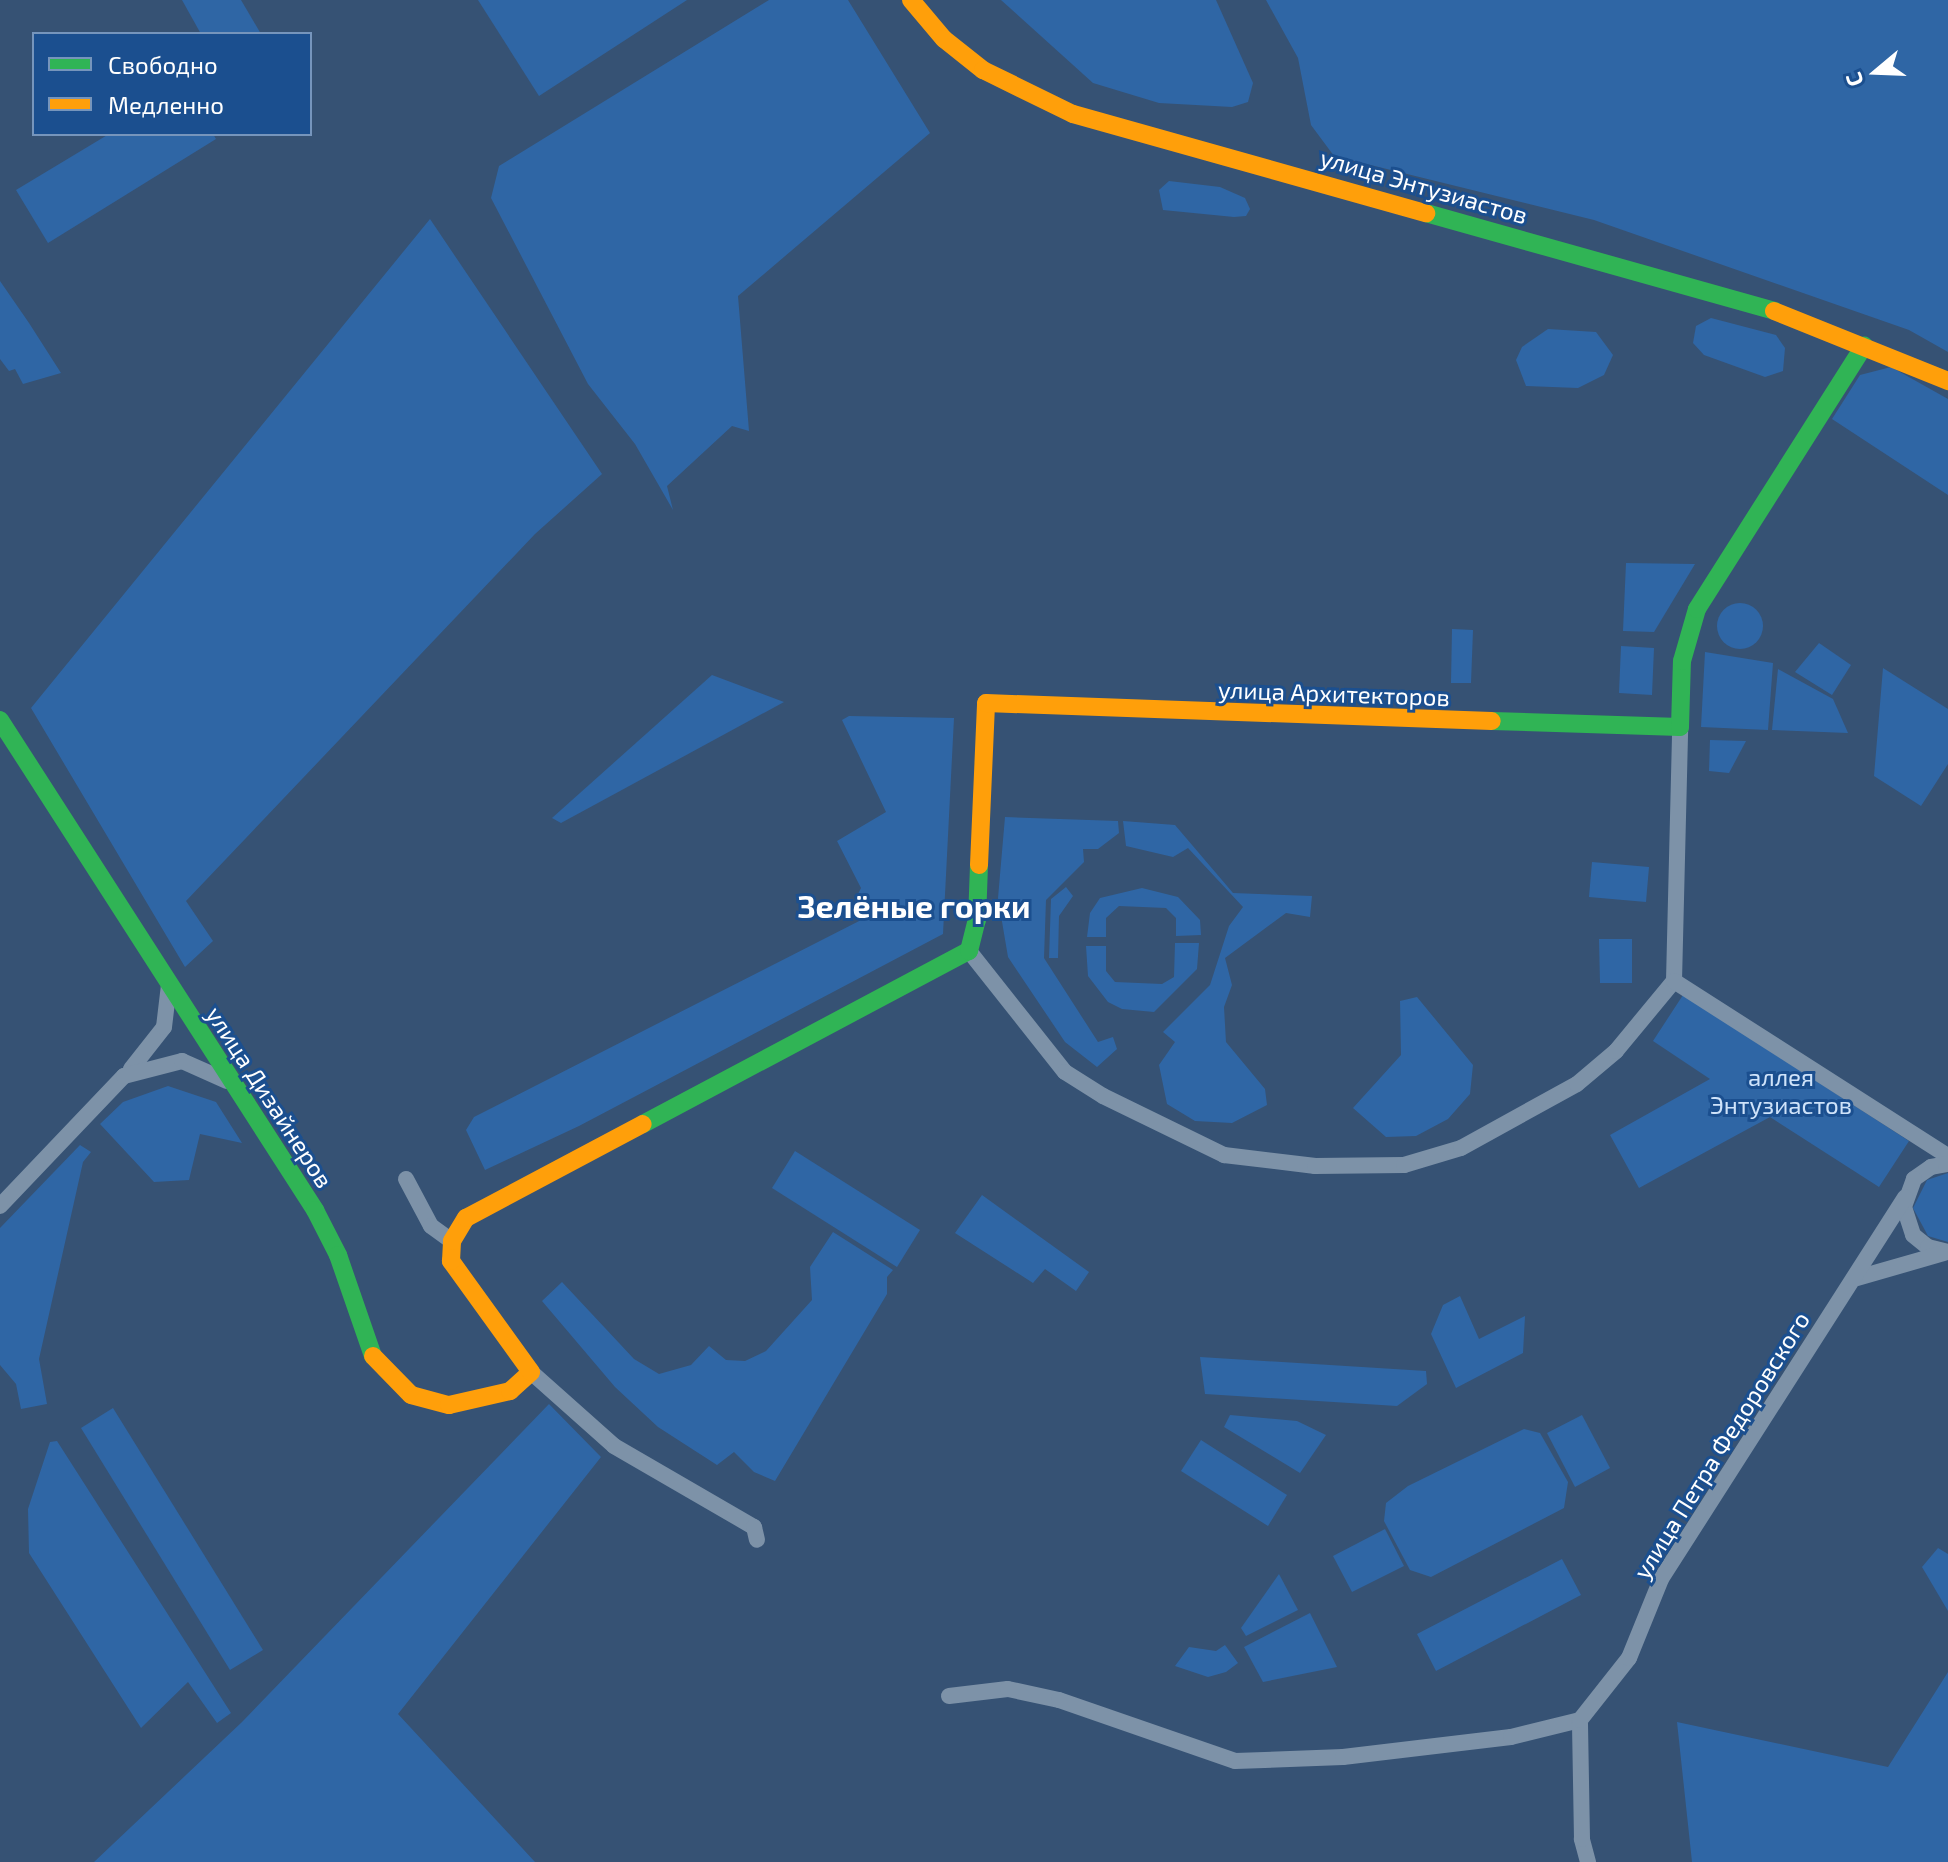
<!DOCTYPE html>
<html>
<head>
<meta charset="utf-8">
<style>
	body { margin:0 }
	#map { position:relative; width:1948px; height:1862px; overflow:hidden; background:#365274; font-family:"Exo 2",sans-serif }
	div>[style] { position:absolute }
	.green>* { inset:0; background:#2f66a5 }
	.round { border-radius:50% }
	.street>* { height:16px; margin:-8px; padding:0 8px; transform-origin:8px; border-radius:8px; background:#7d92a8 }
	.fast>* { height:18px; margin:-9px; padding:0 9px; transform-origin:9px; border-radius:9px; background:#30b455 }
	.slow>* { height:18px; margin:-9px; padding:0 9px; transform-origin:9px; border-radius:9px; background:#ff9f0a }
	span { translate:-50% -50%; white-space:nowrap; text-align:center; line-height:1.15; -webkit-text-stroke:6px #1b4f8f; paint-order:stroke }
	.street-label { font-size:24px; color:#fff }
	.park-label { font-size:24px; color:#cfe3fa }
	.district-label { font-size:32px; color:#fff; font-weight:700 }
	.legend { position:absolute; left:32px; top:32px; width:280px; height:104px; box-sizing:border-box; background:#1b4f8f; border:2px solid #7695bc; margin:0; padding:10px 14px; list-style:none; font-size:24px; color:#fff }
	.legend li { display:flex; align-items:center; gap:16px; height:40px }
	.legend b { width:40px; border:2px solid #7695bc }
	.north { position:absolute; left:1836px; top:32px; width:80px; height:80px; -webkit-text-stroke:6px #1b4f8f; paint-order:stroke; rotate:251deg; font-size:22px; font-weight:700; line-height:32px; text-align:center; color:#fff }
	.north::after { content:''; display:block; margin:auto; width:28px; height:36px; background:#fff; clip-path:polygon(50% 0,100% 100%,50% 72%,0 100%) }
</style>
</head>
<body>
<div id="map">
	<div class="green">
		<div style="clip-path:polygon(182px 0,241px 0,261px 34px,201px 34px)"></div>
		<div style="clip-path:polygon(478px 0,687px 0,539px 96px)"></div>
		<div style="clip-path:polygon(769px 0,848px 0,930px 133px,738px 296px,749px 431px,732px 426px,667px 486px,673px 510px,635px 444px,588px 384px,491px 198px,499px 166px)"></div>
		<div style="clip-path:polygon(1001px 0,1216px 0,1253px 83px,1248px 102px,1232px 107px,1159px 103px,1093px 83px)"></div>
		<div style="clip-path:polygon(1266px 0,1948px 0,1948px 352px,1909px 330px,1594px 220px,1334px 156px,1311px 125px,1298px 58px)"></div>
		<div style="clip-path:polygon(109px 134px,213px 134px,216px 139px,48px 243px,16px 190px)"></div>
		<div style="clip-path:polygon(1169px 181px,1220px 187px,1245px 198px,1250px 209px,1246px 216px,1234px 217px,1163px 210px,1159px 190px)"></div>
		<div style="clip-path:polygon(430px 219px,602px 474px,535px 534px,186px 901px,213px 941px,185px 967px,31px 708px)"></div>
		<div style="clip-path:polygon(0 281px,29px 323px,61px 373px,23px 384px,15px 369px,9px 371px,0 359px)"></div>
		<div style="clip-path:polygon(1711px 318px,1776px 335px,1785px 348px,1783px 371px,1765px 377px,1704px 355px,1693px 343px,1696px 326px)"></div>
		<div style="clip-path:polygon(1548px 329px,1596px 332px,1613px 355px,1604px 375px,1578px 388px,1526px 386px,1516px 360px,1522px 347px)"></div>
		<div style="clip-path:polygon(1891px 367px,1948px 399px,1948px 495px,1832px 419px,1860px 375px)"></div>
		<div style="clip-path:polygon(1626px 563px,1695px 564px,1654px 632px,1623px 631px)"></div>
		<div class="round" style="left:1717px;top:603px;width:46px;height:46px"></div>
		<div style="clip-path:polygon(1452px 629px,1473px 630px,1471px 683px,1451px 683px)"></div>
		<div style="clip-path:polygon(1819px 643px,1851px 665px,1832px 695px,1795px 672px)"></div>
		<div style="clip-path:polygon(1621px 646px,1654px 648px,1652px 695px,1619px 693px)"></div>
		<div style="clip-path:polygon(1705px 652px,1773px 663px,1768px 730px,1701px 727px)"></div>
		<div style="clip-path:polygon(1883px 668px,1948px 709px,1948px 764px,1921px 806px,1874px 776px)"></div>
		<div style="clip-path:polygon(1778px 669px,1833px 699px,1848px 733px,1772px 730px)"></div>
		<div style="clip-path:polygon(712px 675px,784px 702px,561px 823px,552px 818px)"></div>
		<div style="clip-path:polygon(849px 716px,954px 718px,943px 934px,579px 1126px,485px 1170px,466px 1130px,474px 1117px,867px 917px,857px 896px,861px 888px,837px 841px,886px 812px,842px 720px)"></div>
		<div style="clip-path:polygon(1710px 740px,1746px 741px,1729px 773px,1709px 771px)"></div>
		<div style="clip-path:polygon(1005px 817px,1118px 821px,1119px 833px,1098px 849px,1083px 849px,1084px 862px,1046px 900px,1044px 958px,1098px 1042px,1113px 1037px,1117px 1049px,1097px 1067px,1065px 1042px,1008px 957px,998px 898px)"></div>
		<div style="clip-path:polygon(1123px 821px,1175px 825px,1233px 893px,1312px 896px,1310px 917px,1286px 913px,1225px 958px,1232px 985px,1224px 1007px,1226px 1042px,1265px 1089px,1267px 1105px,1232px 1123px,1195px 1121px,1167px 1104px,1159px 1065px,1175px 1042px,1163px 1032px,1210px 985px,1229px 926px,1243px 907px,1188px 848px,1173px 857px,1126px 846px)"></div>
		<div style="clip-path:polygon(1592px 862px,1649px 867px,1646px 902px,1589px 897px)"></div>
		<div style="clip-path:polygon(1066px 887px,1073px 896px,1059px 916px,1058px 958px,1049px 958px,1051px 899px)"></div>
		<div style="clip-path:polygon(1142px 888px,1178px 897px,1200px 920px,1201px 935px,1176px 936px,1176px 918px,1166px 908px,1119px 906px,1106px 918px,1106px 937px,1087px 937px,1090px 913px,1100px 898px)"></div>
		<div style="clip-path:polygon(1599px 939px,1632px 939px,1632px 983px,1600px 983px)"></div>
		<div style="clip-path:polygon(1175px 943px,1199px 943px,1197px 969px,1154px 1012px,1122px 1009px,1108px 1002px,1088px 976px,1086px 946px,1106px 946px,1106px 971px,1115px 982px,1162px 984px,1174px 977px)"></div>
		<div style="clip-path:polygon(1683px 995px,1909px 1141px,1879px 1187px,1770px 1117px,1639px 1188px,1610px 1135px,1710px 1079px,1653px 1041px)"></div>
		<div style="clip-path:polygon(1417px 997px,1473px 1065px,1470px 1094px,1448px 1119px,1416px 1136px,1386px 1137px,1353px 1108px,1401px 1055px,1400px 1001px)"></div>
		<div style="clip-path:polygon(168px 1086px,216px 1102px,242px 1143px,200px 1134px,189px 1180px,154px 1182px,100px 1124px,123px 1102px)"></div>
		<div style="clip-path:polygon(80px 1145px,91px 1152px,83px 1162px,39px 1359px,47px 1404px,21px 1409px,16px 1384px,0 1365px,0 1228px)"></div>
		<div style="clip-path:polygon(795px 1151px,920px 1230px,897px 1267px,772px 1188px)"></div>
		<div style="clip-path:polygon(1948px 1173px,1948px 1242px,1928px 1236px,1913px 1208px,1927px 1180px)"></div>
		<div style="clip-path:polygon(982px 1195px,1089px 1272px,1076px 1291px,1045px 1269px,1033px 1283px,955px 1233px)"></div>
		<div style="clip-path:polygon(833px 1232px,893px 1270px,887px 1277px,887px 1294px,775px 1481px,754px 1472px,734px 1452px,717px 1465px,658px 1427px,615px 1387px,542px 1301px,562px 1282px,634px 1359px,659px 1374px,691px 1365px,709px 1346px,726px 1360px,745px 1361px,766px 1351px,812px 1300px,810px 1267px)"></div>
		<div style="clip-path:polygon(1460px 1296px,1479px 1339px,1525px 1316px,1523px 1353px,1456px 1388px,1431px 1334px,1443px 1305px)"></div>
		<div style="clip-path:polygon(1200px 1357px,1426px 1371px,1427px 1384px,1397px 1406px,1205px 1394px)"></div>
		<div style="clip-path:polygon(549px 1404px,601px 1457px,398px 1714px,535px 1862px,94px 1862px,242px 1722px)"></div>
		<div style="clip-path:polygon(113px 1408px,263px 1650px,230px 1670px,81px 1428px)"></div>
		<div style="clip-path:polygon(1230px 1415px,1297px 1421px,1326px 1435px,1300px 1473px,1224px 1427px)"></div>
		<div style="clip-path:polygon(1582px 1415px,1610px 1468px,1575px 1487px,1547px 1433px)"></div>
		<div style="clip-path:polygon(1524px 1429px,1540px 1433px,1568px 1482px,1564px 1508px,1431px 1577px,1410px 1570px,1384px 1521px,1386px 1503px,1408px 1486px)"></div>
		<div style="clip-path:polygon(1201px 1440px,1287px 1495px,1268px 1526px,1181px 1471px)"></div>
		<div style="clip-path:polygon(57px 1441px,231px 1713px,217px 1723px,188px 1682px,141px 1728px,29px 1553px,28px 1509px,50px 1442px)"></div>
		<div style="clip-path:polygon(1385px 1529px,1404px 1566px,1352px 1592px,1333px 1556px)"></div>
		<div style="clip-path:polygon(1938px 1548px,1948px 1554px,1948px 1611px,1922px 1567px)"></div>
		<div style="clip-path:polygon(1562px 1559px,1581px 1595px,1436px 1671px,1417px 1634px)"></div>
		<div style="clip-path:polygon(1279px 1574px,1298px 1610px,1246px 1636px,1241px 1628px)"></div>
		<div style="clip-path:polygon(1310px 1613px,1337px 1667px,1263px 1682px,1244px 1647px)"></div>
		<div style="clip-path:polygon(1225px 1645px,1238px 1663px,1226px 1672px,1208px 1677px,1175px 1666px,1189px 1647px,1216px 1651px)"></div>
		<div style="clip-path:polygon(1948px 1672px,1948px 1862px,1692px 1862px,1677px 1722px,1888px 1767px)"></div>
	</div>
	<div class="street">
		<div style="left:969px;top:951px;width:154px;rotate:51.6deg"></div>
		<div style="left:1065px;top:1072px;width:45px;rotate:32.3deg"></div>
		<div style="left:1103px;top:1096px;width:135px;rotate:26deg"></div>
		<div style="left:1224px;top:1155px;width:92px;rotate:6.9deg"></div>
		<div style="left:1315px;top:1166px;width:89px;rotate:-0.6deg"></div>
		<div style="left:1404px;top:1165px;width:59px;rotate:-16.6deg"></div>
		<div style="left:1461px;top:1148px;width:132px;rotate:-28.9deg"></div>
		<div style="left:1577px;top:1084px;width:51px;rotate:-40.2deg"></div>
		<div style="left:1616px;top:1051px;width:91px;rotate:-50.4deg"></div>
		<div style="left:1674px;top:981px;width:254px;rotate:-88.6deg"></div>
		<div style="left:1674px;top:981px;width:325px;rotate:32.6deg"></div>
		<div style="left:131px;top:1069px;width:53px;rotate:-51.8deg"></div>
		<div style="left:164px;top:1027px;width:42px;rotate:-83.2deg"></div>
		<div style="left:1948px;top:1164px;width:17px;rotate:170deg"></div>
		<div style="left:1931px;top:1167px;width:21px;rotate:145deg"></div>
		<div style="left:1914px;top:1179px;width:30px;rotate:110deg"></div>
		<div style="left:1904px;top:1207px;width:29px;rotate:72deg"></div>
		<div style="left:1913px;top:1235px;width:19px;rotate:39deg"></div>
		<div style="left:1928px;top:1247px;width:21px;rotate:14deg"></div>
		<div style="left:406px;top:1179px;width:53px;rotate:62deg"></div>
		<div style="left:431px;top:1226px;width:26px;rotate:36deg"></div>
		<div style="left:0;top:1206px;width:180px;rotate:-46.4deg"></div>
		<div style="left:124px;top:1076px;width:60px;rotate:-14.5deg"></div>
		<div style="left:182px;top:1061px;width:49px;rotate:24deg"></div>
		<div style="left:1857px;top:1278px;width:91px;rotate:-16deg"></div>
		<div style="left:531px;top:1372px;width:111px;rotate:41.7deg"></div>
		<div style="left:614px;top:1446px;width:162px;rotate:30.1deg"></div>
		<div style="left:754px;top:1527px;width:13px;rotate:77deg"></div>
		<div style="left:949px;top:1696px;width:59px;rotate:-6.8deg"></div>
		<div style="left:1008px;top:1689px;width:52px;rotate:12.2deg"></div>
		<div style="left:1059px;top:1700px;width:186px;rotate:19.1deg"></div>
		<div style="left:1235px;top:1761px;width:108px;rotate:-2.1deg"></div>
		<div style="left:1343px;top:1757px;width:169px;rotate:-6.8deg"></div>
		<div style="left:1511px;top:1737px;width:71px;rotate:-13.8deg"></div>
		<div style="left:1588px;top:1862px;width:24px;rotate:-105deg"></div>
		<div style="left:1582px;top:1839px;width:119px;rotate:-91deg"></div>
		<div style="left:1580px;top:1720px;width:79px;rotate:-51.7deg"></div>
		<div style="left:1629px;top:1658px;width:85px;rotate:-67.9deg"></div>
		<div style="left:1661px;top:1579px;width:453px;rotate:-57.4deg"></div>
	</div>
	<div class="fast">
		<div style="left:1426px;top:213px;width:362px;rotate:15.7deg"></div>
		<div style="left:0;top:720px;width:583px;rotate:57.26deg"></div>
		<div style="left:315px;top:1210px;width:51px;rotate:62.9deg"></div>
		<div style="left:338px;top:1255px;width:107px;rotate:70.9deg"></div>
		<div style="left:1492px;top:721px;width:188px;rotate:1.8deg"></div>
		<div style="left:1680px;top:727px;width:66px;rotate:-88.3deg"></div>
		<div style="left:1682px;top:661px;width:54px;rotate:-73.9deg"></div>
		<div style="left:1697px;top:609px;width:312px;rotate:-57.6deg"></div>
		<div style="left:643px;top:1124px;width:369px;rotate:-28deg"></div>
		<div style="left:969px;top:951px;width:32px;rotate:-76deg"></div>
		<div style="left:977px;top:920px;width:55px;rotate:-87.9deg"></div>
	</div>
	<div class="slow">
		<div style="left:911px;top:0;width:51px;rotate:49.8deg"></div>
		<div style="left:944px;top:39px;width:50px;rotate:38.5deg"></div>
		<div style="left:983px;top:70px;width:100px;rotate:26.1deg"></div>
		<div style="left:1073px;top:114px;width:367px;rotate:15.7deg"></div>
		<div style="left:1774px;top:311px;width:188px;rotate:21.9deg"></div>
		<div style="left:979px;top:865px;width:162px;rotate:-87.5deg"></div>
		<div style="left:986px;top:703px;width:506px;rotate:2.04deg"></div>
		<div style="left:373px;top:1356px;width:54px;rotate:45.7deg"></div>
		<div style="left:411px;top:1395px;width:39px;rotate:15deg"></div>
		<div style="left:449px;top:1405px;width:63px;rotate:-12.9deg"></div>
		<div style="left:510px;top:1391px;width:28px;rotate:-42deg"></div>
		<div style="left:531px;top:1372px;width:137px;rotate:-125.8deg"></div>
		<div style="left:451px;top:1261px;width:20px;rotate:-87deg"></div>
		<div style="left:452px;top:1241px;width:27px;rotate:-59deg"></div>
		<div style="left:466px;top:1218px;width:200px;rotate:-28deg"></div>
	</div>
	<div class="street-label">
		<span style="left:1424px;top:186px;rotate:16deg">улица Энтузиастов</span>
		<span style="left:1334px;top:693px;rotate:2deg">улица Архитекторов</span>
		<span style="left:270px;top:1097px;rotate:57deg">улица Дизайнеров</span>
		<span style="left:1721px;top:1445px;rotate:-58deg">улица Петра Федоровского</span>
	</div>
	<div class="park-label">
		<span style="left:1781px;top:1091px">аллея<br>Энтузиастов</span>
	</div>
	<div class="district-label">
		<span style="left:914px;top:905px">Зелёные горки</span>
	</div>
	<ul class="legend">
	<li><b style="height:10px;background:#30b455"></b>Свободно</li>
	<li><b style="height:10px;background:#ff9f0a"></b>Медленно</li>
	</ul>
	<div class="north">С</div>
</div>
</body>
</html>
